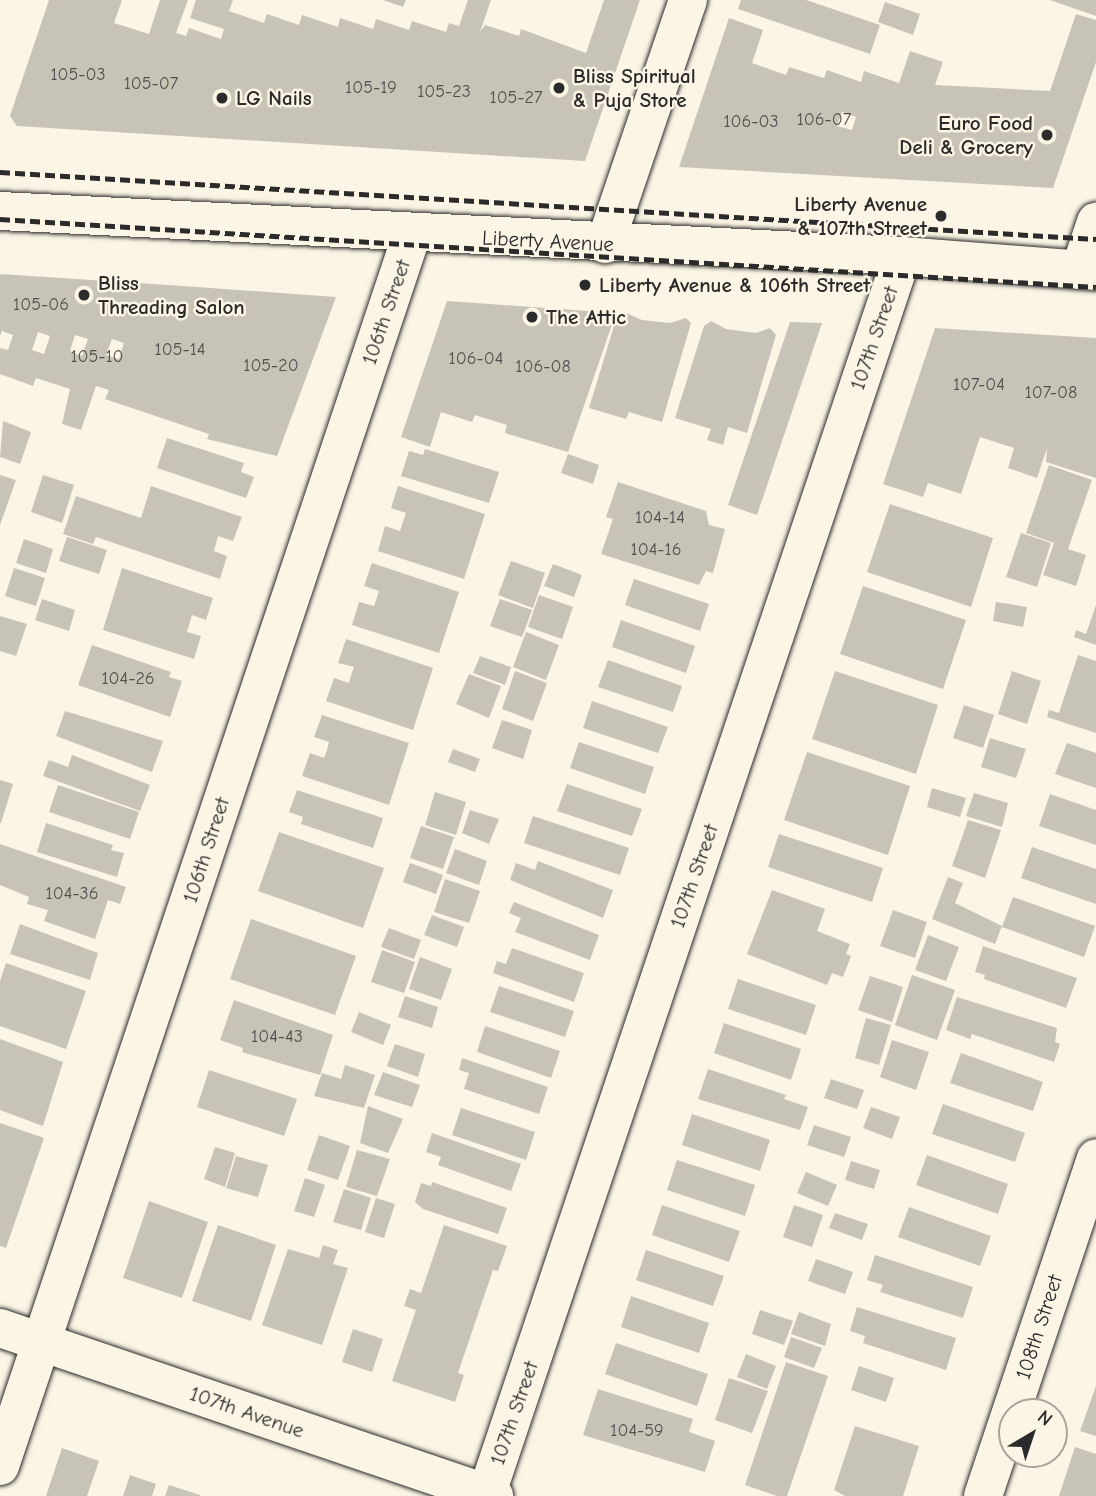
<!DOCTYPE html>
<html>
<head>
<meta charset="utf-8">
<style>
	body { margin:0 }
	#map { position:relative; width:1096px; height:1496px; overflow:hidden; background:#fcf5e5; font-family:"Comic Neue",sans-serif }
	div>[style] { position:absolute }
	.building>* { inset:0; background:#c8c3b7 }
	.roads { filter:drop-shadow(0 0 2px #2b2b2b) drop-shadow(0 0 2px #2b2b2b) }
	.minor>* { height:38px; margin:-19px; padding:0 19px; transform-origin:19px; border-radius:19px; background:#fcf5e5 }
	.rail>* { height:5px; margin-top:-2.5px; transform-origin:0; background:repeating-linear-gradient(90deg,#2b2b2b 0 10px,transparent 0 15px) }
	.dots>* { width:19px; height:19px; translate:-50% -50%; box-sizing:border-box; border:4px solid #fcf5e5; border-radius:50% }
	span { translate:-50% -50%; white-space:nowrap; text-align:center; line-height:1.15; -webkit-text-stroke:5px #fcf5e5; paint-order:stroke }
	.number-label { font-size:18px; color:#52514e }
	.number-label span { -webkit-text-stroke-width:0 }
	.poi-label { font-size:21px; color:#2b2b2b; font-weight:700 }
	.left { translate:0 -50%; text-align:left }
	.right { translate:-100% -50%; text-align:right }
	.street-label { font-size:21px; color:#2b2b2b }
	.north { position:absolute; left:998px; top:1398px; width:70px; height:70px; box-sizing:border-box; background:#fcf5e5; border:2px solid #a8a49b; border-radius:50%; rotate:39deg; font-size:19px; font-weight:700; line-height:28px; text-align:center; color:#2b2b2b }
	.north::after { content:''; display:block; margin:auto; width:24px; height:32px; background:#2b2b2b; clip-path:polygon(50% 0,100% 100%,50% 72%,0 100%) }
</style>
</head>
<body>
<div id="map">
	<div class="building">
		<div style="clip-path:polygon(49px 0,122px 0,114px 23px,149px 34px,160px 0,188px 0,176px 33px,186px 36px,189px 28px,221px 39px,224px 29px,190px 18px,196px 0,233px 0,229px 11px,264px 23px,267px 14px,299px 25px,302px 15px,338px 27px,340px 18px,373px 29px,376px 19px,409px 30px,412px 21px,446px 32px,449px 23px,459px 26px,468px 0,491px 0,480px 32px,485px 25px,519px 36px,521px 29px,586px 53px,604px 0,640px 0,585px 161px,17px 126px,10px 116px)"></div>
		<div style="clip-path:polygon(383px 0,406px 0,403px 7px)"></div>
		<div style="clip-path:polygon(741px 0,806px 0,880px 25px,870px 54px,738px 9px)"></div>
		<div style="clip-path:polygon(1050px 0,1096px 0,1096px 16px)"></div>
		<div style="clip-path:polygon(885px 2px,920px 14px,913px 35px,878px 22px)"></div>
		<div style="clip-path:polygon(evenodd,1076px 14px,1096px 20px,1096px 62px,1053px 188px,679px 167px,729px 18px,763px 30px,752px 63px,786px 75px,789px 67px,824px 78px,827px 70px,861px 82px,864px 71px,899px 83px,910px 51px,943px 62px,935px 85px,1050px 91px,1076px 14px,842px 112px,856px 117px,852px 130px,837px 126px,842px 112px)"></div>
		<div style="clip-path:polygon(evenodd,0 274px,183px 286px,336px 297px,277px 456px,207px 439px,209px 434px,105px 399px,109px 390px,96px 386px,81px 430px,62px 424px,70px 389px,36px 378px,33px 386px,0 374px,0 348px,8px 350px,13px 335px,2px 331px,0 336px,0 274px,38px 332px,50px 336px,44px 354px,32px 350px,38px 332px,0 274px,75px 335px,88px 339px,82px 356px,70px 351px,75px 335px,0 274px,112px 339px,124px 343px,119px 359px,106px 355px,112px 339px)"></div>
		<div style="clip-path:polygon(447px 301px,616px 313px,568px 452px,505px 433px,507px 425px,475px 415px,472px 422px,441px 412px,430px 447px,401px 437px)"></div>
		<div style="clip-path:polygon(626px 313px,642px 320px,670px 323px,686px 318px,691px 323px,662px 422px,629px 412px,626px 419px,589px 408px,617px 316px)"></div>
		<div style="clip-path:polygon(711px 321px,726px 329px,756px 333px,770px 328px,776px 335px,747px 433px,728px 427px,723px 445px,707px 440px,711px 429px,675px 418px,704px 326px)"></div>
		<div style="clip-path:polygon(790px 322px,822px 323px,757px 515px,728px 505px)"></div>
		<div style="clip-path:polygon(935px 328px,1096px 338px,1096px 478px,1046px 462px,1047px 448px,1037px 478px,1008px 468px,1014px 448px,980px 437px,961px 494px,928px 483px,923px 497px,883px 484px)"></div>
		<div style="clip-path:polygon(3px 421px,31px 432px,20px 464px,0 457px)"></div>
		<div style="clip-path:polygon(167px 438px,244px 463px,241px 472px,254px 477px,246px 498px,157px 468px)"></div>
		<div style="clip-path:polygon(425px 449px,499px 472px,489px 503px,401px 476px,409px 451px,423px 455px)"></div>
		<div style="clip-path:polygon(568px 454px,599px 465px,593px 484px,561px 473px)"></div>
		<div style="clip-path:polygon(1049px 465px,1092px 480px,1068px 549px,1086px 555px,1076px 586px,1043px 575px,1054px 543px,1026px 533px)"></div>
		<div style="clip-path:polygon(0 475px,16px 480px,0 525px)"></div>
		<div style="clip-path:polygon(43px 475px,74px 485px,62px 523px,31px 512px)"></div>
		<div style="clip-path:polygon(618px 482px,706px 511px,709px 525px,725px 529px,713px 573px,706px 571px,699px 585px,601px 554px,613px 519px,606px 517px)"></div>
		<div style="clip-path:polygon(151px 486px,242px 517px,233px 541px,218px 536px,214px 551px,227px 556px,220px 579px,96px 537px,93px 544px,63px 534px,76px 496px,141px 518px)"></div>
		<div style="clip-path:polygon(398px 486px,485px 514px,464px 579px,378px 551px,385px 526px,400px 531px,406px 513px,391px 508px)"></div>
		<div style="clip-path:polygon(890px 504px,993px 538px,971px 607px,867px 572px)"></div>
		<div style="clip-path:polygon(1021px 533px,1051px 543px,1037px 587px,1006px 577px)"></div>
		<div style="clip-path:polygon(67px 537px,107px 550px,99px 574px,59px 561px)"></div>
		<div style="clip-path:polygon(24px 539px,53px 549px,46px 573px,16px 563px)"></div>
		<div style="clip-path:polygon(511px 561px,545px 573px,533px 608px,498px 595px)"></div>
		<div style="clip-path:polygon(372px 563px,459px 592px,439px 653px,352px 625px,359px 602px,374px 606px,379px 591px,364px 586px)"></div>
		<div style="clip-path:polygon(553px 564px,582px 575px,574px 597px,544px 586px)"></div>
		<div style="clip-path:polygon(14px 568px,45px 578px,36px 606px,5px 596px)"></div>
		<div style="clip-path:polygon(122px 568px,213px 598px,206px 620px,192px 615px,187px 632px,201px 636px,194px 659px,103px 630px)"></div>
		<div style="clip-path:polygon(634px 579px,709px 604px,700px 631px,625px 605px)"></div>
		<div style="clip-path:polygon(863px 586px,966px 620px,943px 689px,840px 654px)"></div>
		<div style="clip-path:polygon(539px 595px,573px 607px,562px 639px,528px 627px)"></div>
		<div style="clip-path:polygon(42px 599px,75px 610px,69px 631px,35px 620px)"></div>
		<div style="clip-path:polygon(500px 599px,532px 610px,522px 637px,490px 626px)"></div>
		<div style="clip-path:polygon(996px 602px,1027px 607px,1023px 627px,993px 621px)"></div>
		<div style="clip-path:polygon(1096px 605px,1096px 645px,1074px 637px,1076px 630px,1086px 634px)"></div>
		<div style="clip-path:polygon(0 616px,27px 624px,16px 656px,0 651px)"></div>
		<div style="clip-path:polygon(621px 620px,695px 646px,686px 673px,612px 647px)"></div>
		<div style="clip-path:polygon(526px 632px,559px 645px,546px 680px,513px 667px)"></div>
		<div style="clip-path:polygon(346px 639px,433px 668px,413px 730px,326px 701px,334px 678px,349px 683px,351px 675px,354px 667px,338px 663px)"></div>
		<div style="clip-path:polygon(92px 645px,171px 672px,169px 677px,182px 681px,170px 717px,78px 685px)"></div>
		<div style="clip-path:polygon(1078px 655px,1096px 661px,1096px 733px,1047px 717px,1049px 710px,1059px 713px)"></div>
		<div style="clip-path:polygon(480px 656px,511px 667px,505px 685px,473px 673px)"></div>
		<div style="clip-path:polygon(608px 660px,682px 686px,673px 712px,598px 687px)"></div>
		<div style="clip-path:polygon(515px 671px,547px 683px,533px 721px,502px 709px)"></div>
		<div style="clip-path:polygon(835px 671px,938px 705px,916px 774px,812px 739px)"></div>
		<div style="clip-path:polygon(1012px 671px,1041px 681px,1027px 724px,998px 714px)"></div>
		<div style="clip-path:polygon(469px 674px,501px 686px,489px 718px,456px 704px)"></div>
		<div style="clip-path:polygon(592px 701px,668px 727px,658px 753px,583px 728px)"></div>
		<div style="clip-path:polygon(964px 705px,994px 715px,983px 748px,953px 738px)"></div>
		<div style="clip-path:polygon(65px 711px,163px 741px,152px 772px,56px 736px)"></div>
		<div style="clip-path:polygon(322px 715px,409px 743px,389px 805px,302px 776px,310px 753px,324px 758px,327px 750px,329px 742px,314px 737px)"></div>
		<div style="clip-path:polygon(502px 720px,532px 730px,523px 759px,492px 748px)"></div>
		<div style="clip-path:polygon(990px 738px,1026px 749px,1016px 778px,981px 767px)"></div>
		<div style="clip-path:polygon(579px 742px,654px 767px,645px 794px,570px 768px)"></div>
		<div style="clip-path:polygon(1067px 743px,1096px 753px,1096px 788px,1055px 774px)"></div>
		<div style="clip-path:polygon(453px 749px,480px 759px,475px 772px,448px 762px)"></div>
		<div style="clip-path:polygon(807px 752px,910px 786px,888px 855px,784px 820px)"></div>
		<div style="clip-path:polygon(72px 755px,150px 785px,140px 811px,43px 776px,49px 760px,68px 767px)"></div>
		<div style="clip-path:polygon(0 780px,13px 784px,1px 823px,0 823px)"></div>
		<div style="clip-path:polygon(567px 784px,642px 809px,632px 836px,557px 811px)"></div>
		<div style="clip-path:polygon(58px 785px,139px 812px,130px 839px,49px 812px)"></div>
		<div style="clip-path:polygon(932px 788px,966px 798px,960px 817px,927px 807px)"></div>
		<div style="clip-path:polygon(297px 790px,383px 818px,373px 848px,301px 824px,303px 817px,289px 812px)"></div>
		<div style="clip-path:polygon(435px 792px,466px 802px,456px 835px,425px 825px)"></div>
		<div style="clip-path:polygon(974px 793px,1008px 803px,1002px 827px,966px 816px)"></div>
		<div style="clip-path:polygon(1050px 794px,1096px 810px,1096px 845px,1039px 826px)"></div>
		<div style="clip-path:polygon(470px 810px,499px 819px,489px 844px,462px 833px)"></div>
		<div style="clip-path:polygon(533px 816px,629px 848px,620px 875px,524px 843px)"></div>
		<div style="clip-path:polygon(968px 820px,1001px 830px,985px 878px,952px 866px)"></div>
		<div style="clip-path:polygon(46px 823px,113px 845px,111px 850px,124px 853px,117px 877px,37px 852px)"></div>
		<div style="clip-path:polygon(421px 826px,454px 837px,443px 869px,410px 858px)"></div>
		<div style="clip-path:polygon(279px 832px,384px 868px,363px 928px,258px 891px)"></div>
		<div style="clip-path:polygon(779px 834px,883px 868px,872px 902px,768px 867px)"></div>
		<div style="clip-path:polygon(0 844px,126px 887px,120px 904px,108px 900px,95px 939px,44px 921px,48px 910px,27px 904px,29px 897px,0 885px)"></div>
		<div style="clip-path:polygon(1032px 847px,1096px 869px,1096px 904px,1021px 878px)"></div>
		<div style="clip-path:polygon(455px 849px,487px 861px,479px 885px,446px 873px)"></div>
		<div style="clip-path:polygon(538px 861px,613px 890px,603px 918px,510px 880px,516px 863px,535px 870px)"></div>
		<div style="clip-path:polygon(410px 863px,443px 875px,436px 894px,403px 882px)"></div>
		<div style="clip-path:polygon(948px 877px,963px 883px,955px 903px,1002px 926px,995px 944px,932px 919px)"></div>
		<div style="clip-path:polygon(445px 879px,480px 891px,469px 923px,434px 912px)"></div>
		<div style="clip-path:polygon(772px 890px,825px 909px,817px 931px,850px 944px,846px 954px,851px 956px,843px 977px,832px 973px,827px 985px,747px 954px)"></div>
		<div style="clip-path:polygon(1013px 897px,1095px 926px,1084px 957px,1002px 927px)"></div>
		<div style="clip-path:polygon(514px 902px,599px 935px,590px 960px,515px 932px,521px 918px,509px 913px)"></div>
		<div style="clip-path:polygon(893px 910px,927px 922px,915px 958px,880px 946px)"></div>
		<div style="clip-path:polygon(432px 915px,464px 927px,457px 947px,424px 935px)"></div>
		<div style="clip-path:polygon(251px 919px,356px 956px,335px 1015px,230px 979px)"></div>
		<div style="clip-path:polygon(20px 924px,98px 953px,90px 980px,10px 954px)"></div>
		<div style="clip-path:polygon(389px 928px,421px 940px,414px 959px,381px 947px)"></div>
		<div style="clip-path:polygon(928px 935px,959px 947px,946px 981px,915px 970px)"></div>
		<div style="clip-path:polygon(983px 946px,1077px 978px,1066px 1008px,984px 979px,985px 975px,975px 972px)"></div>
		<div style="clip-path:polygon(512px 948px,584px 973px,574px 1002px,493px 973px,497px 961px,506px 964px)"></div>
		<div style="clip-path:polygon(382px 950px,415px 962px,404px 993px,371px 982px)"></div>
		<div style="clip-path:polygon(420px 957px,452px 969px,441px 1000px,409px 989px)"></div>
		<div style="clip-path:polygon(6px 963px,86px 991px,66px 1049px,0 1026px,0 981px)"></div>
		<div style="clip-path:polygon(912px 975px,955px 990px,937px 1040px,895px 1025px)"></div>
		<div style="clip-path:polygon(870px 976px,903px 987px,892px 1022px,858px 1010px)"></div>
		<div style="clip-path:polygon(738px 979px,816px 1005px,806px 1035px,728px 1009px)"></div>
		<div style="clip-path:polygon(499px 986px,574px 1011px,565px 1037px,490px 1012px)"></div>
		<div style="clip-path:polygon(405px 996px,438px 1007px,432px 1028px,398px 1017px)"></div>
		<div style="clip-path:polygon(957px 997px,1057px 1028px,1055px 1042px,1060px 1044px,1054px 1062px,972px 1034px,970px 1039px,946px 1030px)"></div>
		<div style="clip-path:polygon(234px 1000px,333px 1035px,320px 1075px,242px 1052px,243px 1048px,220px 1040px)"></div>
		<div style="clip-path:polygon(359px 1012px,391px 1025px,383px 1045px,351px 1032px)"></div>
		<div style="clip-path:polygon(866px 1018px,891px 1025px,879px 1065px,855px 1058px)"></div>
		<div style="clip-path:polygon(724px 1023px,801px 1049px,791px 1080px,714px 1053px)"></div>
		<div style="clip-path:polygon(485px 1026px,560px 1051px,551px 1078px,477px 1052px)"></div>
		<div style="clip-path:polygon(0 1039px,63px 1062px,43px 1126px,0 1110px)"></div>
		<div style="clip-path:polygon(892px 1040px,929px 1052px,916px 1090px,880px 1077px)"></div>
		<div style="clip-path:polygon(395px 1044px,425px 1054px,418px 1077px,387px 1066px)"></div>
		<div style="clip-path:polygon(961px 1053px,1043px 1082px,1033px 1111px,950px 1083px)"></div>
		<div style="clip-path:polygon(462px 1058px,548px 1087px,539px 1114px,464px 1089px,469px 1073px,459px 1070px)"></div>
		<div style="clip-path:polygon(345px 1065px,375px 1075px,364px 1108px,314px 1096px,322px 1073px,341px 1079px)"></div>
		<div style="clip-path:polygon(708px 1069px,786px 1095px,784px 1099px,808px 1107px,800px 1130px,698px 1099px)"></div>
		<div style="clip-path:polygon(209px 1070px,297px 1099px,284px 1136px,197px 1107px)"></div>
		<div style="clip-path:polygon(383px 1072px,420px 1085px,412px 1107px,374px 1095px)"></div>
		<div style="clip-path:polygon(831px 1079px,864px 1090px,857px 1109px,824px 1098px)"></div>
		<div style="clip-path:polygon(943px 1104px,1025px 1133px,1015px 1162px,932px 1134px)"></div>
		<div style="clip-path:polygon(368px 1106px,403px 1119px,388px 1153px,360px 1143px)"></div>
		<div style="clip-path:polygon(871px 1107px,900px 1117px,892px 1139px,863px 1128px)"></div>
		<div style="clip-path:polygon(461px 1108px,535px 1132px,526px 1160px,452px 1135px)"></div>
		<div style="clip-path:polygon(692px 1114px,770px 1140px,760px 1171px,682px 1145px)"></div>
		<div style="clip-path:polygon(0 1123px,44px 1138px,6px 1248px,0 1246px)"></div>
		<div style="clip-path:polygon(814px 1125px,851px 1137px,844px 1157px,807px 1145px)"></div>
		<div style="clip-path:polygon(432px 1133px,521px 1164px,511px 1191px,438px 1165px,441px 1157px,426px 1152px)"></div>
		<div style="clip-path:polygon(319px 1135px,350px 1146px,338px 1180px,307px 1170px)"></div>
		<div style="clip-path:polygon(215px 1147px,235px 1153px,225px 1187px,204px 1179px)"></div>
		<div style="clip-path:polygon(357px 1150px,390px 1159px,377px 1196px,346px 1187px)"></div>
		<div style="clip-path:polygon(927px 1155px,1008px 1184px,998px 1214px,916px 1185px)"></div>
		<div style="clip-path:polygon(236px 1156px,268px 1165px,258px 1197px,226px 1188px)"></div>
		<div style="clip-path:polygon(677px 1160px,755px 1185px,745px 1216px,667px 1190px)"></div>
		<div style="clip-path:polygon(851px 1161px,880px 1170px,874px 1189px,845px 1180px)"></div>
		<div style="clip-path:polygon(806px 1172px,837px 1185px,828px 1206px,797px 1193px)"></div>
		<div style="clip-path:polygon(305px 1178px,325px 1185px,314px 1217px,294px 1211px)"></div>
		<div style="clip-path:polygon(432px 1182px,507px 1208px,498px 1234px,423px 1209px,415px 1202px,421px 1183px,431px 1186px)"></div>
		<div style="clip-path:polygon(344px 1189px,371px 1198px,361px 1230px,333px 1222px)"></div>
		<div style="clip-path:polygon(376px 1198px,395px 1204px,384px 1238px,365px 1232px)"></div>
		<div style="clip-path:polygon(149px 1201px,208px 1222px,182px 1298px,123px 1278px)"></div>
		<div style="clip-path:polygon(662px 1205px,740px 1231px,729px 1262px,652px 1235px)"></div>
		<div style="clip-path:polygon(794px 1205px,823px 1215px,812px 1247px,783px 1237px)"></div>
		<div style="clip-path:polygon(909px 1207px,991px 1236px,980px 1266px,898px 1237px)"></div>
		<div style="clip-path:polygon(835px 1213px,868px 1224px,862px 1240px,829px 1228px)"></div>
		<div style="clip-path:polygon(218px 1225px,276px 1245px,251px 1321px,192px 1301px)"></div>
		<div style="clip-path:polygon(444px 1225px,507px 1246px,498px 1271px,493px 1270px,458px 1373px,464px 1375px,455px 1402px,392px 1381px,416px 1310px,404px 1306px,410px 1289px,421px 1293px)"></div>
		<div style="clip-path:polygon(323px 1245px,338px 1250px,333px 1264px,348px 1268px,322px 1345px,262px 1325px,288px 1249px,319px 1258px)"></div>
		<div style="clip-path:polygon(646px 1250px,724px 1276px,713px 1306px,636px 1280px)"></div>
		<div style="clip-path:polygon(875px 1255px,973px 1287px,963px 1318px,880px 1292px,883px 1285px,867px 1280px)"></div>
		<div style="clip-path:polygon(816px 1259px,853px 1272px,845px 1294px,808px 1281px)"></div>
		<div style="clip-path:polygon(631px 1296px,709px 1323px,699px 1353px,621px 1327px)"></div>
		<div style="clip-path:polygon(857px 1307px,956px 1338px,946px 1370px,863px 1343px,865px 1336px,850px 1331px)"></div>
		<div style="clip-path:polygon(760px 1310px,793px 1321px,784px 1345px,752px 1334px)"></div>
		<div style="clip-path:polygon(799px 1312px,831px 1324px,825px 1346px,791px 1334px)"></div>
		<div style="clip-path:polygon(353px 1329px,383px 1339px,372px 1372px,342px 1362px)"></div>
		<div style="clip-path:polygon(791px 1337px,822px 1348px,814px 1368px,784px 1357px)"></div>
		<div style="clip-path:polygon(616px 1343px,708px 1374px,697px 1406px,605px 1374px)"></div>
		<div style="clip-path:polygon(746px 1354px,776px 1366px,767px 1389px,737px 1377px)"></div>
		<div style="clip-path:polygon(786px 1362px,828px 1376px,787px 1496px,777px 1496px,745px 1485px)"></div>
		<div style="clip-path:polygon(859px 1366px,894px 1378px,886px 1402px,851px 1390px)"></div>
		<div style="clip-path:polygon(729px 1378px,768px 1391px,752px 1433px,715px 1420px)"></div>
		<div style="clip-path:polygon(1096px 1386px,1096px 1436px,1080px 1431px)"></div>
		<div style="clip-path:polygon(598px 1389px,693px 1419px,689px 1432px,715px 1441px,705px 1472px,583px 1435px)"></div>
		<div style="clip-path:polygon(855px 1426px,919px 1446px,903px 1496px,845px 1496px,834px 1490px)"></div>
		<div style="clip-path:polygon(1075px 1447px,1096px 1454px,1096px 1496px,1059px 1496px)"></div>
		<div style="clip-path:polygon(62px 1448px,99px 1461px,87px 1496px,46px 1496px)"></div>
		<div style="clip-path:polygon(130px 1475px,156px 1484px,152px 1496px,123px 1496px)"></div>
		<div style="clip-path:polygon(169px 1485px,200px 1495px,200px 1496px,165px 1496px)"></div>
	</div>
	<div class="roads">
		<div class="minor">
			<div style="left:0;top:211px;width:903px;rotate:2.86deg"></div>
			<div style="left:902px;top:256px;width:195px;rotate:4.4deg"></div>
			<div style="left:605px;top:244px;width:258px;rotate:-71.2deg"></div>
			<div style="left:1080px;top:270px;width:51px;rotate:-71.6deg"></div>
			<div style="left:0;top:1328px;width:522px;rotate:18.78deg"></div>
			<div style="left:0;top:1466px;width:1299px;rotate:-71.51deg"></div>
			<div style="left:486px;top:1496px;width:1308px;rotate:-71.45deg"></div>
			<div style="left:983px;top:1496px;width:356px;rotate:-71.5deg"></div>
		</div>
	</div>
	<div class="rail">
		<div style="left:0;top:172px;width:1098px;rotate:3.5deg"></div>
		<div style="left:0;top:219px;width:1098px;rotate:3.55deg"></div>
	</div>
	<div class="dots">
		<div style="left:559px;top:88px;background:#2b2b2b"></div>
		<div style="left:222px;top:98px;background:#2b2b2b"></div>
		<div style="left:1047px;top:135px;background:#2b2b2b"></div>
		<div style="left:941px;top:216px;background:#2b2b2b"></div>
		<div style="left:585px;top:285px;background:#2b2b2b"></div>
		<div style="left:84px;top:295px;background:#2b2b2b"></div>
		<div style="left:532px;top:317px;background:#2b2b2b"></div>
	</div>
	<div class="number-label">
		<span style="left:78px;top:75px">105-03</span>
		<span style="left:151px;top:84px">105-07</span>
		<span style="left:371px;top:88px">105-19</span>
		<span style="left:444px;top:92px">105-23</span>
		<span style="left:516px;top:98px">105-27</span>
		<span style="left:824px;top:120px">106-07</span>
		<span style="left:751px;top:122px">106-03</span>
		<span style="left:41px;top:305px">105-06</span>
		<span style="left:180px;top:350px">105-14</span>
		<span style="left:97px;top:357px">105-10</span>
		<span style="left:476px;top:359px">106-04</span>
		<span style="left:271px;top:366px">105-20</span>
		<span style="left:543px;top:367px">106-08</span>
		<span style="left:979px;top:385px">107-04</span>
		<span style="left:1051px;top:393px">107-08</span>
		<span style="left:660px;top:518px">104-14</span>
		<span style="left:656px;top:550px">104-16</span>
		<span style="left:128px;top:679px">104-26</span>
		<span style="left:72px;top:894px">104-36</span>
		<span style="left:277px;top:1037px">104-43</span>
		<span style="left:637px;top:1431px">104-59</span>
	</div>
	<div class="poi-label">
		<span class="left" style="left:573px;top:88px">Bliss Spiritual<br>&amp; Puja Store</span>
		<span class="left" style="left:236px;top:98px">LG Nails</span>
		<span class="right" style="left:1033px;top:135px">Euro Food<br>Deli &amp; Grocery</span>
		<span class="right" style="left:927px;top:216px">Liberty Avenue<br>&amp; 107th Street</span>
		<span class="left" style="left:98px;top:295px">Bliss<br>Threading Salon</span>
		<span class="left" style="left:599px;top:285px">Liberty Avenue &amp; 106th Street</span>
		<span class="left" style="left:546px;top:317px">The Attic</span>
	</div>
	<div class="street-label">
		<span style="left:548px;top:241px;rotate:3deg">Liberty Avenue</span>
		<span style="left:386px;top:312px;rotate:-71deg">106th Street</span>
		<span style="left:874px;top:338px;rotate:-71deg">107th Street</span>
		<span style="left:206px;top:850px;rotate:-72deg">106th Street</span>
		<span style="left:694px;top:876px;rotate:-71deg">107th Street</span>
		<span style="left:1039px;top:1327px;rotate:-72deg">108th Street</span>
		<span style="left:247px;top:1412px;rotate:19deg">107th Avenue</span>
		<span style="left:514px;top:1413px;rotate:-71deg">107th Street</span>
	</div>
	<div class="north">N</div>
</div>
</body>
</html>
